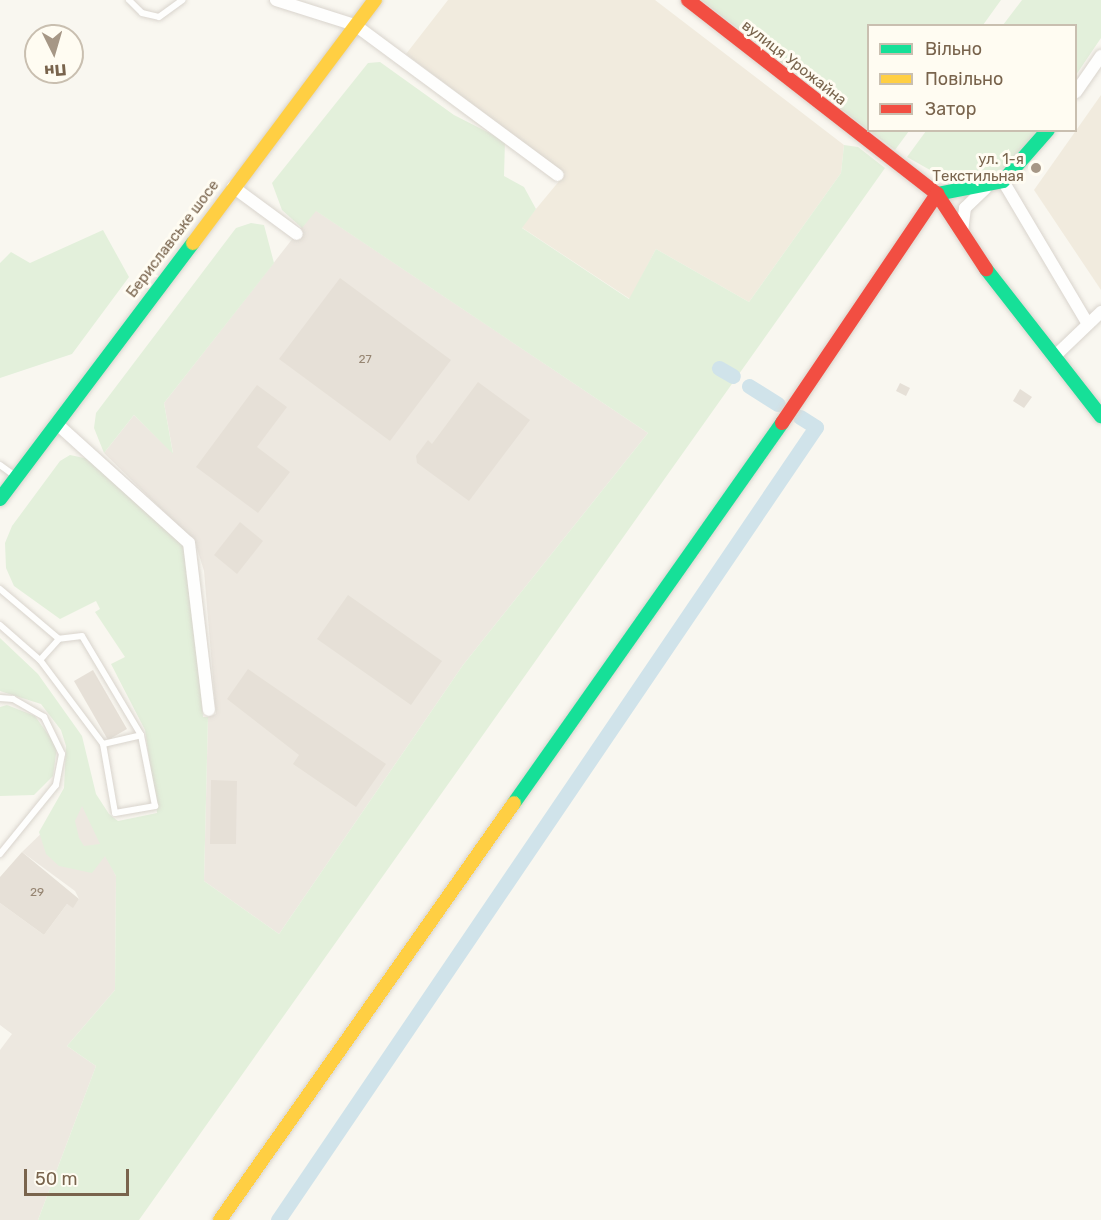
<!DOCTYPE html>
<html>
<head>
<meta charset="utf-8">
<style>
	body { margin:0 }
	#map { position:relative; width:1101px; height:1220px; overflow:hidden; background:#f9f7f0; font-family:Rubik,sans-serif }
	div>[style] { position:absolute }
	.residential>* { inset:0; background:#f1ebde }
	.industrial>* { inset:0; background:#ede8e0 }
	.green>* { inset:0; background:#e3f0db }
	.canal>* { height:15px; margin:-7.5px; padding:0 7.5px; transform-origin:7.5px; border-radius:7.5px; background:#d0e3ea }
	.building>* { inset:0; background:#e6e0d7 }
	.roads { filter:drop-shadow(0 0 2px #d9d4cd) drop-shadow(0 0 2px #d9d4cd) }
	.lane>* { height:6px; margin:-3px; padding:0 3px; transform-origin:3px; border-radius:3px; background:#fefefd }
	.street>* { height:12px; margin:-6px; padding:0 6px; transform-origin:6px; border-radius:6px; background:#fefefd }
	.fast>* { height:14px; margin:-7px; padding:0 7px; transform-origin:7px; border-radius:7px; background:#16e098 }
	.slow>* { height:14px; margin:-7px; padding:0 7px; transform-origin:7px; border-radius:7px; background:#ffcf43 }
	.jam>* { height:14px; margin:-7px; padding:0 7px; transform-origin:7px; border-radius:7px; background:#f24e42 }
	.dots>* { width:16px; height:16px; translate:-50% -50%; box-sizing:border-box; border:3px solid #fffcf2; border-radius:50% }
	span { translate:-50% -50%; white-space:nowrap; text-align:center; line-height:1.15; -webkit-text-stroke:6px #fffcf2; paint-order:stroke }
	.number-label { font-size:12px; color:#968572 }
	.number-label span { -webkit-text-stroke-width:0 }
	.street-label { font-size:15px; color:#79644d }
	.poi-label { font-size:15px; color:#79644d }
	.right { translate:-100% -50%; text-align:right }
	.legend { position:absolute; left:867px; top:24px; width:210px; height:108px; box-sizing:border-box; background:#fffcf2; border:2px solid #c9bfb0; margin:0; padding:8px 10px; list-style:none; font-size:18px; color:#79644d }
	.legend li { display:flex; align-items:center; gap:12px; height:30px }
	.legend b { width:30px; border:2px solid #c9bfb0 }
	.north { position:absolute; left:24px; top:24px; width:60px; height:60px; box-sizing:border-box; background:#fffcf2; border:2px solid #c9bfb0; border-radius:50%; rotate:175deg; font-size:16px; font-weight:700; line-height:24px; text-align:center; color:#79644d }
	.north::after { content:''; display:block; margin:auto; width:21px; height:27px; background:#a69786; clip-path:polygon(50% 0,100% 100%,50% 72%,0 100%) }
	.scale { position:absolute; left:24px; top:1169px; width:105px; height:27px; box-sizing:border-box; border:3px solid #79644d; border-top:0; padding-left:8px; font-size:18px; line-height:21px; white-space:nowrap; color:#79644d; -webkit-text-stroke:4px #fffcf2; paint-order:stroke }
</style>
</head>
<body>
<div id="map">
	<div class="residential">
		<div style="clip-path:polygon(448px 0,655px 0,844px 145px,841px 173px,749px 302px,656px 249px,630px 299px,521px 227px,565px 174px,406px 54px)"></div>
		<div style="clip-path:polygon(1101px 95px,1101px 290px,1034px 190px)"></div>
	</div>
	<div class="industrial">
		<div style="clip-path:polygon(315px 210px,648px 433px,463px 665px,279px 934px,204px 881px,208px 717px,216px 714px,204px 571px,195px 542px,104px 453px,134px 415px,173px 453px,164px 403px)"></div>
		<div style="clip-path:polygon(79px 797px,116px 876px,115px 990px,67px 1046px,96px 1066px,38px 1220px,0 1220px,0 1050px,12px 1034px,0 1025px,0 903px,44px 935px,67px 904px,73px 907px,79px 899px,75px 891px,22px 852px)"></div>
	</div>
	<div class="green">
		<div style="clip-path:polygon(701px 0,1001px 0,983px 25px,868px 26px,868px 130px)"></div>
		<div style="clip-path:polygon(1022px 0,1101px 0,1101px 38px,1076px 75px,1076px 26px,1003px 25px)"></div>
		<div style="clip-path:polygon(evenodd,380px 62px,454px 115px,505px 141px,504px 176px,524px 187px,536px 209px,522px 228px,629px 299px,656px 249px,749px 302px,841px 173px,844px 145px,858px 147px,885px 168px,139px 1220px,38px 1220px,96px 1066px,67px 1046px,115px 990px,116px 876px,105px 856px,92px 873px,59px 866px,46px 854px,39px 832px,64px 788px,66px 746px,61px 730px,41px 704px,0 691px,0 638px,38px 674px,82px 736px,96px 794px,109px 814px,118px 821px,157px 813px,145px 730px,111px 664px,125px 657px,95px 612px,100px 609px,96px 601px,60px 619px,14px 586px,6px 568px,5px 543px,12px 526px,60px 461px,70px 455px,89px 459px,187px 548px,203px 717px,208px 717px,204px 881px,279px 934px,463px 665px,648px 433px,316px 211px,302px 228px,282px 210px,272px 183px,368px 63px,380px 62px,82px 806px,100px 844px,84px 846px,79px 838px,75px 821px,82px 806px)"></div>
		<div style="clip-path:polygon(870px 131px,909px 131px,895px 150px)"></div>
		<div style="clip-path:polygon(926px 131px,1037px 131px,1010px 165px,973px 181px,946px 179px,907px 157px)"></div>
		<div style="clip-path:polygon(251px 223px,264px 225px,274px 263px,164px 403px,173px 454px,134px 415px,104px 453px,94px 428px,96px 413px,236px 228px)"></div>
		<div style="clip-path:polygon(103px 230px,129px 277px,72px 354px,0 378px,0 263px,11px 252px,30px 263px)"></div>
		<div style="clip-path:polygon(7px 705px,35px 716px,57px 747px,53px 776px,34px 795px,0 796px,0 707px)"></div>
	</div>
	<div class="canal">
		<div style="left:719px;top:368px;width:16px;rotate:30deg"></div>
		<div style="left:749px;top:386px;width:34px;rotate:32deg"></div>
		<div style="left:278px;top:1220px;width:958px;rotate:-55.85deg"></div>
		<div style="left:816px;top:427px;width:19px;rotate:-148deg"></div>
	</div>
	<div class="building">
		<div style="clip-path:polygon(340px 278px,451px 360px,390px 441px,279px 359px)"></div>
		<div style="clip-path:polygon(478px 382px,530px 420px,469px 501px,417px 463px,416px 456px,428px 440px,432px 444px)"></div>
		<div style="clip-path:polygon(900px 383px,910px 388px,906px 396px,896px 391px)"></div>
		<div style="clip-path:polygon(257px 385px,287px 407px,257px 447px,290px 472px,258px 513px,196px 467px)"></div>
		<div style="clip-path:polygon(1020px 389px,1032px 397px,1024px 408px,1013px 401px)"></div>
		<div style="clip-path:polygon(240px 522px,263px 541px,237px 574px,214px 555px)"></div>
		<div style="clip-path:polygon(348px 595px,442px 661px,411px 705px,317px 639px)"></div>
		<div style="clip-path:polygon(248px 669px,386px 764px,356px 807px,293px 764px,299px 755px,227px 699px)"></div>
		<div style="clip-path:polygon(93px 670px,127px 729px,108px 740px,74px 681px)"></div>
		<div style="clip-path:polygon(211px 780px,237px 781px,236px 844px,210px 844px)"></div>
		<div style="clip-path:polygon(22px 852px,79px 899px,73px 908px,67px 904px,44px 935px,0 903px,0 877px)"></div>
	</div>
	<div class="roads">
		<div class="lane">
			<div style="left:129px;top:0;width:18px;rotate:45deg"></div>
			<div style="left:142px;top:13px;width:17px;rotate:13deg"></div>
			<div style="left:159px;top:17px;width:29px;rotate:-36deg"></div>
			<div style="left:0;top:465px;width:17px;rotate:36deg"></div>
			<div style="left:0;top:589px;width:77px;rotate:40.3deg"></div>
			<div style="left:0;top:625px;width:53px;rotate:41.2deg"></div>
			<div style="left:40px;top:660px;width:105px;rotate:53.1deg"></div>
			<div style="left:103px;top:744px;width:70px;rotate:80.1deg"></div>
			<div style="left:115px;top:813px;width:41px;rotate:-9.9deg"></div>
			<div style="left:155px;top:806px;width:72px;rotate:-101.2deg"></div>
			<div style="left:141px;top:735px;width:115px;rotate:-120.8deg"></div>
			<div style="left:82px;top:636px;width:23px;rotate:173deg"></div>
			<div style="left:59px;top:639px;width:28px;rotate:132deg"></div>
			<div style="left:0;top:698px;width:13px;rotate:4deg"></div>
			<div style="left:13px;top:699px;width:36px;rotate:30deg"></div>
			<div style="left:44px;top:717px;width:41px;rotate:64.1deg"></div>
			<div style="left:62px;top:754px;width:32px;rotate:101deg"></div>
			<div style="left:56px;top:785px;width:89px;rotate:129.1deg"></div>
			<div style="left:103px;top:744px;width:39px;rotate:-13deg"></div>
		</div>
		<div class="street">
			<div style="left:276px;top:0;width:83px;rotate:17.6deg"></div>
			<div style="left:355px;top:25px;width:252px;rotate:36.5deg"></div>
			<div style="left:1076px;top:92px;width:44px;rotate:-55.2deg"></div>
			<div style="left:1003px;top:181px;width:166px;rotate:59.3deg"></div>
			<div style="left:233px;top:187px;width:79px;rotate:36.3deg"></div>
			<div style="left:962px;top:232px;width:24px;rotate:-83deg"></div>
			<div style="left:965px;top:208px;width:29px;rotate:-44deg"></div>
			<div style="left:1055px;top:356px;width:64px;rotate:-43.7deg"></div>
			<div style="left:56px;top:423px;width:179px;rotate:42.1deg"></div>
			<div style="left:189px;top:543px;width:168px;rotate:83.2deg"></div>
		</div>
		<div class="fast">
			<div style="left:937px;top:194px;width:67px;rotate:-11.1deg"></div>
			<div style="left:1003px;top:181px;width:68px;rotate:-48.6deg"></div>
			<div style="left:986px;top:269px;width:187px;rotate:52deg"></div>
			<div style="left:0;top:499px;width:321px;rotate:-53deg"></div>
			<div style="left:514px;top:803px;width:465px;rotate:-54.8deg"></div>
		</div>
		<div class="slow">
			<div style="left:193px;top:243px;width:304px;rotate:-53.2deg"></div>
			<div style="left:220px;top:1220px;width:510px;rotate:-54.81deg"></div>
		</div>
		<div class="jam">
			<div style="left:688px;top:0;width:316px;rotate:37.9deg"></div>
			<div style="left:937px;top:194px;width:90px;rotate:56.8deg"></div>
			<div style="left:782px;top:423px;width:277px;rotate:-55.9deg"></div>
		</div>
	</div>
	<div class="dots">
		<div style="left:1036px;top:168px;background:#a69786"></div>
	</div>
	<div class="number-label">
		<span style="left:365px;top:360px">27</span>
		<span style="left:37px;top:893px">29</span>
	</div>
	<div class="street-label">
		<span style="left:794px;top:63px;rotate:38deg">вулиця Урожайна</span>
		<span style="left:173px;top:239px;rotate:-53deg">Бериславське шосе</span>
	</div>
	<div class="poi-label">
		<span class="right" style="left:1024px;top:168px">ул. 1-я<br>Текстильная</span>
	</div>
	<ul class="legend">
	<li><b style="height:8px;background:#16e098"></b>Вільно</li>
	<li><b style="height:8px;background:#ffcf43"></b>Повільно</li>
	<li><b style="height:8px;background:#f24e42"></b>Затор</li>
	</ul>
	<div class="north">Пн</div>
	<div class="scale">50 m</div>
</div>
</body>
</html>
